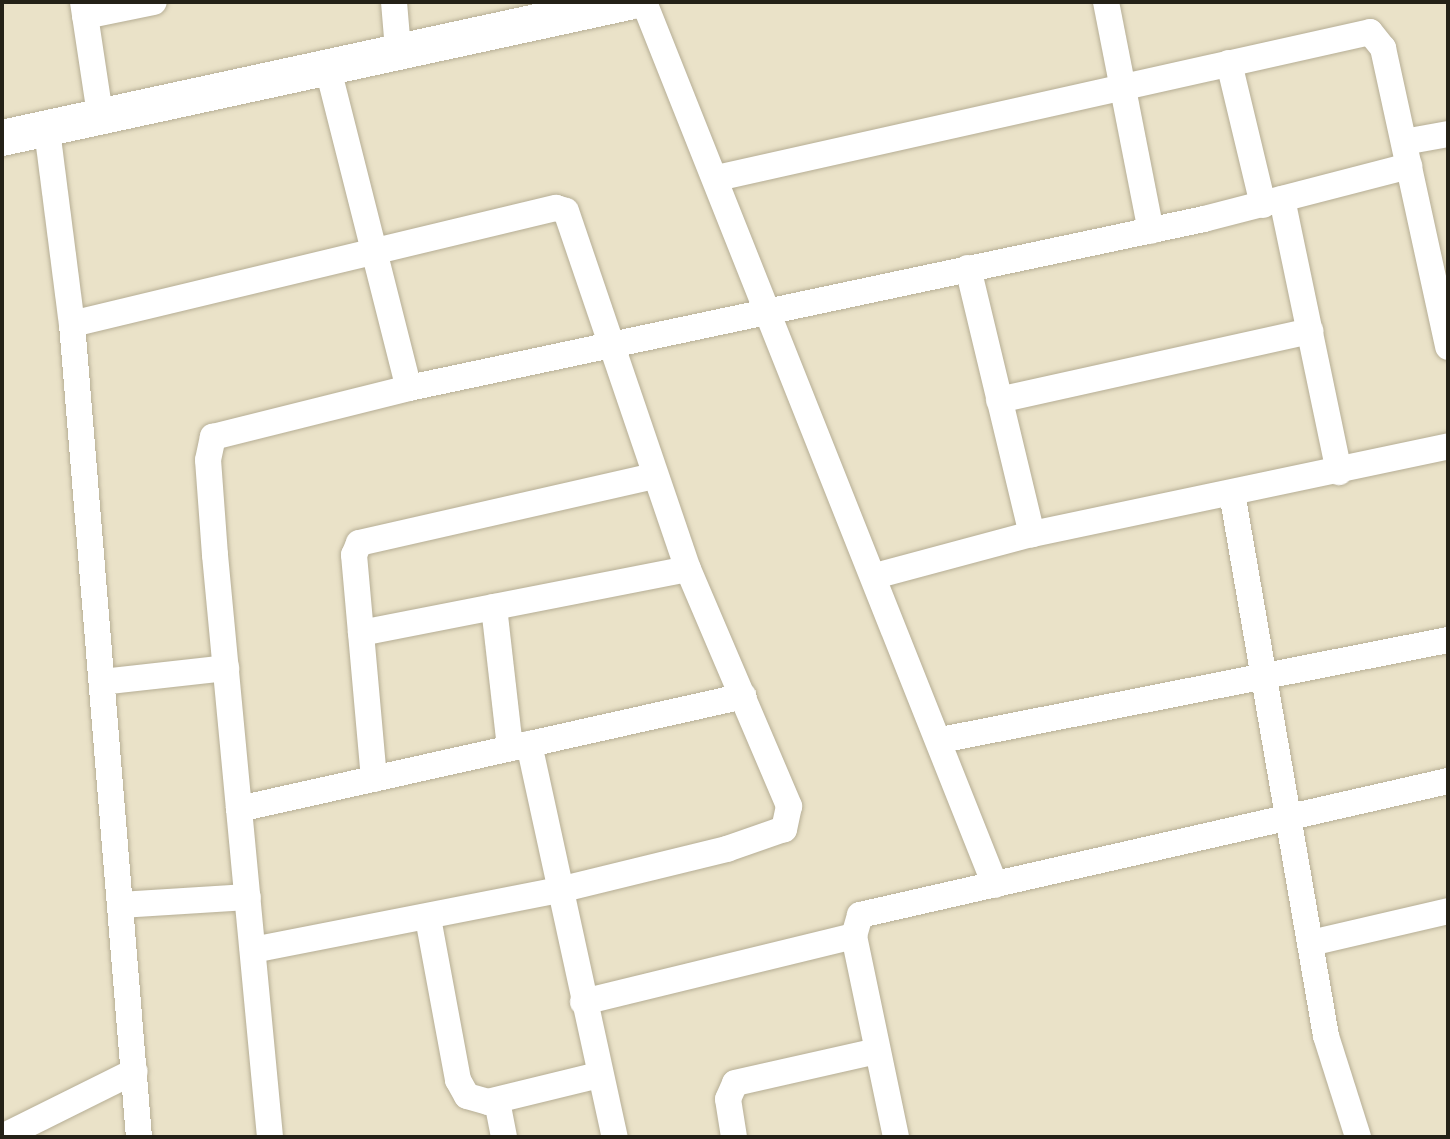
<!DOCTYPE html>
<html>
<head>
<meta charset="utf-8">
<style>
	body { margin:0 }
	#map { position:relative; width:1450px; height:1139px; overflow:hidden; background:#eae2c8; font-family:"Asap Condensed",sans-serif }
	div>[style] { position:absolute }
	.roads { filter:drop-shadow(0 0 2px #b6ae95) drop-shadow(0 0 2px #b6ae95) }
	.street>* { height:26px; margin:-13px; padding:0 13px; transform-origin:13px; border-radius:13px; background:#fff }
	.secondary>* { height:36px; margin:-18px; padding:0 18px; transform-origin:18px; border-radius:18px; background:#fff }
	span { translate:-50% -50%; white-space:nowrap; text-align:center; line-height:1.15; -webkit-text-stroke:7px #fff; paint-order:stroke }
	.frame { position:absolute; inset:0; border:4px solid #242117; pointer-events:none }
</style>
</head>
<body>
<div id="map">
	<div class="roads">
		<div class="street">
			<div style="left:83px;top:2px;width:114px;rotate:81.4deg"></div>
			<div style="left:394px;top:2px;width:48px;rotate:85.2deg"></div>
			<div style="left:644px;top:2px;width:950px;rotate:68.32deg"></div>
			<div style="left:1106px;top:2px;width:233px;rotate:78.9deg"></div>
			<div style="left:85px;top:16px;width:70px;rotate:-11.5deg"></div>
			<div style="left:1229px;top:63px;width:146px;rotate:76.5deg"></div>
			<div style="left:327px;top:65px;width:333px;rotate:75.8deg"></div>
			<div style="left:47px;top:130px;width:196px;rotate:82.7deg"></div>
			<div style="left:72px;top:324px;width:816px;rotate:85.29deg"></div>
			<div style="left:1404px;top:142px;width:45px;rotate:-10.3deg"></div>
			<div style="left:717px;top:178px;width:669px;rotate:-12.6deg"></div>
			<div style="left:1370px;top:32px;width:21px;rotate:51deg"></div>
			<div style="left:1383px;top:48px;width:306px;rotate:77.7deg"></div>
			<div style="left:1282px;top:199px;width:279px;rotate:78.2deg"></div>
			<div style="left:968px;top:268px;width:274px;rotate:76.5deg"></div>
			<div style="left:72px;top:324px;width:498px;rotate:-13.5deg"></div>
			<div style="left:556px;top:208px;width:10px;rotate:17deg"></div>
			<div style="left:566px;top:211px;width:378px;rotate:71.2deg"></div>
			<div style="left:688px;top:569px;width:258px;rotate:66.9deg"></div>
			<div style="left:789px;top:806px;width:24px;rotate:102deg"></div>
			<div style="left:784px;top:829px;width:60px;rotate:160.7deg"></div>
			<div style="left:727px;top:849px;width:173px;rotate:166.3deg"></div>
			<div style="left:559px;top:890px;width:312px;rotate:168.9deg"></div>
			<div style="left:999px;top:400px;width:319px;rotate:-12.5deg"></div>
			<div style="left:1232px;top:493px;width:551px;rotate:80.18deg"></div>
			<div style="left:1326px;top:1036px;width:106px;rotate:72.4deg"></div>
			<div style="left:875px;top:576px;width:163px;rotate:-15deg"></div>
			<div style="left:1032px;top:534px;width:425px;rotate:-11.9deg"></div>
			<div style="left:494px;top:607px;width:142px;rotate:83.5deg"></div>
			<div style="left:361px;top:633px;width:333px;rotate:-11.1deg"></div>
			<div style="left:102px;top:682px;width:125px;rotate:-6.4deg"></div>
			<div style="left:941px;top:740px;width:517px;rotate:-11.16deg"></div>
			<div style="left:529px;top:744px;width:402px;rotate:77.7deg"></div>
			<div style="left:374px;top:779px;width:225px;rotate:-95.1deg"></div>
			<div style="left:354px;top:555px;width:13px;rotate:-67deg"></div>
			<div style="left:359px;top:543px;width:303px;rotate:-12.8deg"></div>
			<div style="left:239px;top:809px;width:517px;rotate:-12.61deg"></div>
			<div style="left:120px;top:905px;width:128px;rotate:-3.6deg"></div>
			<div style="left:428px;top:918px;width:165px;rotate:79.5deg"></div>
			<div style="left:458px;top:1080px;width:18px;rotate:61deg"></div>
			<div style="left:467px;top:1096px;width:22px;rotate:16deg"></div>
			<div style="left:488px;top:1102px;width:114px;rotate:-13.7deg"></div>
			<div style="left:1311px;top:943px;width:141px;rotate:-13.1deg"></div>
			<div style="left:583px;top:1002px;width:279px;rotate:-13.7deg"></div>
			<div style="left:497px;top:1101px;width:37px;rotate:79deg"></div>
			<div style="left:2px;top:1137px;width:148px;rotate:-26.4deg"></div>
			<div style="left:270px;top:1137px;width:585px;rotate:-95.4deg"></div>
			<div style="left:215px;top:555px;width:95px;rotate:-94.2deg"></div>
			<div style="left:208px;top:460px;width:24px;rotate:-78deg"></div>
			<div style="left:213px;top:437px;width:202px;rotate:-14deg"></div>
			<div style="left:409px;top:388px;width:813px;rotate:-12deg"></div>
			<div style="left:1204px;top:219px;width:212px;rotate:-14.5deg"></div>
			<div style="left:734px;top:1137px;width:38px;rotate:-99deg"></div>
			<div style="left:728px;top:1099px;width:17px;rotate:-66deg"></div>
			<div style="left:735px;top:1083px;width:146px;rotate:-12.7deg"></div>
			<div style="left:896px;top:1137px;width:205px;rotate:-101.8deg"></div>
			<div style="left:854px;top:936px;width:22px;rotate:-74deg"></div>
			<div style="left:860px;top:915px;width:603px;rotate:-12.84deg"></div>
		</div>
		<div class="secondary">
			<div style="left:2px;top:138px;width:642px;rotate:-12.24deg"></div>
		</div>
	</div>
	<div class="frame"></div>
</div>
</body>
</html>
